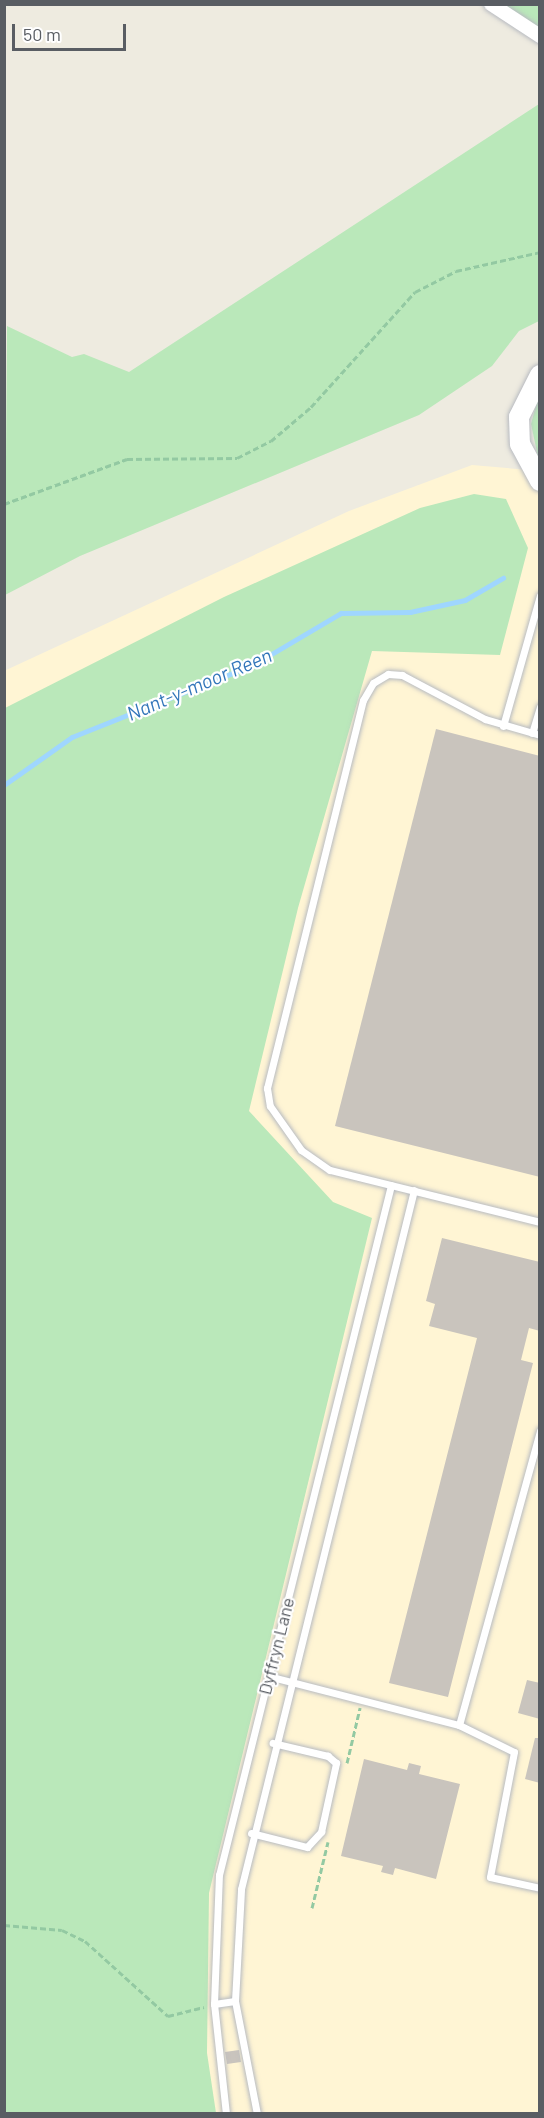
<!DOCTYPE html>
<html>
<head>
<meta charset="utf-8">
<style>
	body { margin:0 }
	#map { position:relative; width:544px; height:2118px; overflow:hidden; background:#eeebe0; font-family:Barlow,sans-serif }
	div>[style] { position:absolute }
	.commercial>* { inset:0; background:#fff5d4 }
	.green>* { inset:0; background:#bae8ba }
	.stream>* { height:4.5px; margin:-2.25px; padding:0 2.25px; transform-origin:2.25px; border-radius:2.25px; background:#9fd6ff }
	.building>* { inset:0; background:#c9c4bd }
	.path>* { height:3px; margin-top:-1.5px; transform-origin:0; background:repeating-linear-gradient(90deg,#93c9a2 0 6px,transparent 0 9px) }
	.roads { filter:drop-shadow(0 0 2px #b8bbc1) drop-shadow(0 0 2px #b8bbc1) }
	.lane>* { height:7px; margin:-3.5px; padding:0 3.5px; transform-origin:3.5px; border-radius:3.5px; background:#fff }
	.street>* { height:14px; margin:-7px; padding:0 7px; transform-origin:7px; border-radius:7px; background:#fff }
	.secondary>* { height:20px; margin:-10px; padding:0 10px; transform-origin:10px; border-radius:10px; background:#fff }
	span { translate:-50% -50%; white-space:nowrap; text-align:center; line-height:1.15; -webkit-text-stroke:4.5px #fff; paint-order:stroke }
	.street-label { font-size:18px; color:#595d63 }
	.water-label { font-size:20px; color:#3376ba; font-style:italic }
	.frame { position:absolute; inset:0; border:6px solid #595d63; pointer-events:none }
	.scale { position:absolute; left:12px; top:24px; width:114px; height:27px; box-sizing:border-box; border:3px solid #595d63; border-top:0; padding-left:8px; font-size:18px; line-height:21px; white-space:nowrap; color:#595d63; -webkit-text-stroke:4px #fff; paint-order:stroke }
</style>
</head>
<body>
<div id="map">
	<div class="commercial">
		<div style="clip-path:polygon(472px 465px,529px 470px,539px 481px,539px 2113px,5px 2113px,4px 671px,349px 511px)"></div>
	</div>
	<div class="green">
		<div style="clip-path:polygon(491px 5px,539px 5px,539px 36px)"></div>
		<div style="clip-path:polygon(539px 104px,539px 321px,519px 331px,492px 366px,419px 415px,80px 556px,5px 595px,7px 326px,72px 357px,84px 354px,129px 372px)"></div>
		<div style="clip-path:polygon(539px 394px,539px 462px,531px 424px)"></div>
		<div style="clip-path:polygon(474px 494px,506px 499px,528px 548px,500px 655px,372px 651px,298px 908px,249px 1111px,333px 1202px,372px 1218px,209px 1893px,207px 2053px,216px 2113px,5px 2113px,5px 708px,224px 597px,420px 508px)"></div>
	</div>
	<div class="stream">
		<div style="left:4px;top:785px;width:83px;rotate:-35.2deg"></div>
		<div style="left:72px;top:737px;width:195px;rotate:-21.7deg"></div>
		<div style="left:253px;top:665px;width:102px;rotate:-30.6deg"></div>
		<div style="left:341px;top:613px;width:69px;rotate:-0.8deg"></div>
		<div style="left:410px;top:612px;width:56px;rotate:-12.3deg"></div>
		<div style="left:465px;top:600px;width:44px;rotate:-30.1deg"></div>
	</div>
	<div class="building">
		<div style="clip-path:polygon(436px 729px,540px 756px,540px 1177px,335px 1126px)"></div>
		<div style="clip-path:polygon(442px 1238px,540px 1262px,540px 1331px,529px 1328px,521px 1360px,533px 1363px,448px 1697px,389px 1683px,477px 1338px,429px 1326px,435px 1304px,426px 1301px)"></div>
		<div style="clip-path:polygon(527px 1680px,540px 1683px,540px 1719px,518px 1713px)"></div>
		<div style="clip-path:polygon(535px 1738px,540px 1738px,540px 1783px,525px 1779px)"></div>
		<div style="clip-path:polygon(364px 1759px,407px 1770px,409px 1763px,421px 1766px,419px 1774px,460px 1784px,436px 1879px,395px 1868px,393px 1875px,381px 1872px,383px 1866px,341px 1856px)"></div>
		<div style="clip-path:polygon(239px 2050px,241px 2062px,227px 2064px,225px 2052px)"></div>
	</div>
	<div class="path">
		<div style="left:4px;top:504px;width:131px;rotate:-20.1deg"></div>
		<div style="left:127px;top:459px;width:110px;rotate:-0.5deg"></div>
		<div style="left:237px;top:458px;width:38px;rotate:-27deg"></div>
		<div style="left:271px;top:441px;width:52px;rotate:-40.4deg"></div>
		<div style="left:311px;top:407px;width:155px;rotate:-47.9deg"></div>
		<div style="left:415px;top:292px;width:46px;rotate:-27.1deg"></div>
		<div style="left:456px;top:271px;width:86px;rotate:-12.7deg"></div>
		<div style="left:347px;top:1763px;width:57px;rotate:-76.7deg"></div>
		<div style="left:312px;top:1908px;width:68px;rotate:-76.4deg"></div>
		<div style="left:4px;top:1925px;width:58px;rotate:4.9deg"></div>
		<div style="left:62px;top:1930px;width:25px;rotate:26deg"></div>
		<div style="left:85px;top:1941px;width:112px;rotate:42.1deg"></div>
		<div style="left:168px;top:2016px;width:37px;rotate:-14deg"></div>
	</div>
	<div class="roads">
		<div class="lane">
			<div style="left:503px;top:726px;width:136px;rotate:-74.2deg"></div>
			<div style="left:532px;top:733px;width:28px;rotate:-73deg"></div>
			<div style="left:540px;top:735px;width:57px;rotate:-163.8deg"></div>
			<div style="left:485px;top:719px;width:94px;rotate:-152.1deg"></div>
			<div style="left:402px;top:675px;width:14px;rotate:-176deg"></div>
			<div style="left:388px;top:674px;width:17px;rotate:149deg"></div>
			<div style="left:373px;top:683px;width:20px;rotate:120deg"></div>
			<div style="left:363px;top:700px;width:400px;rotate:103.9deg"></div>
			<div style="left:267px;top:1088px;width:18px;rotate:81deg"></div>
			<div style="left:270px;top:1106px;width:54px;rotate:54.8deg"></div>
			<div style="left:301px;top:1150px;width:35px;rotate:35deg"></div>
			<div style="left:330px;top:1170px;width:216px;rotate:13.9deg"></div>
			<div style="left:268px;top:1676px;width:197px;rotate:14.4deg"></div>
			<div style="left:459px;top:1725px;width:306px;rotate:-74.6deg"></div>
			<div style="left:459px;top:1725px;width:61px;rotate:26.1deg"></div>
			<div style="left:514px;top:1752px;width:127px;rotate:100.9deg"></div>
			<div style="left:490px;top:1877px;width:51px;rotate:12.4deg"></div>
			<div style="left:251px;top:1833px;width:58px;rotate:14deg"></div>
			<div style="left:307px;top:1847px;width:21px;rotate:-47deg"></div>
			<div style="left:321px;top:1832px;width:71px;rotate:-77.7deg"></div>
			<div style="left:336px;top:1763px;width:11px;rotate:-139deg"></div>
			<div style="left:328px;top:1756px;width:57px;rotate:-166.7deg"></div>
			<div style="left:214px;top:2004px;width:21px;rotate:-8deg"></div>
			<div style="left:226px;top:2114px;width:111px;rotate:-96.2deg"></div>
			<div style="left:214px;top:2004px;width:129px;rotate:-87.8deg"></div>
			<div style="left:219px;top:1875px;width:711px;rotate:-76deg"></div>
			<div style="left:257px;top:2114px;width:115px;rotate:-101deg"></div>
			<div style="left:235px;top:2001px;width:112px;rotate:-86.9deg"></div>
			<div style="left:241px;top:1889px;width:720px;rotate:-76.1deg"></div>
		</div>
		<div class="street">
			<div style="left:491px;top:4px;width:59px;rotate:33.1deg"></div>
		</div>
		<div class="secondary">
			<div style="left:540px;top:375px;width:47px;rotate:116.6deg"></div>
			<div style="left:519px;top:417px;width:27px;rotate:88deg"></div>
			<div style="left:520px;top:444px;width:42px;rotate:61.6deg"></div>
		</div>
	</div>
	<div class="street-label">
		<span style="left:276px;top:1646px;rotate:-76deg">Dyffryn Lane</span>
	</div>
	<div class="water-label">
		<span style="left:199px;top:684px;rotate:-23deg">Nant-y-moor Reen</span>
	</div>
	<div class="frame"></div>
	<div class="scale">50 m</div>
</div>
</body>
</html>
